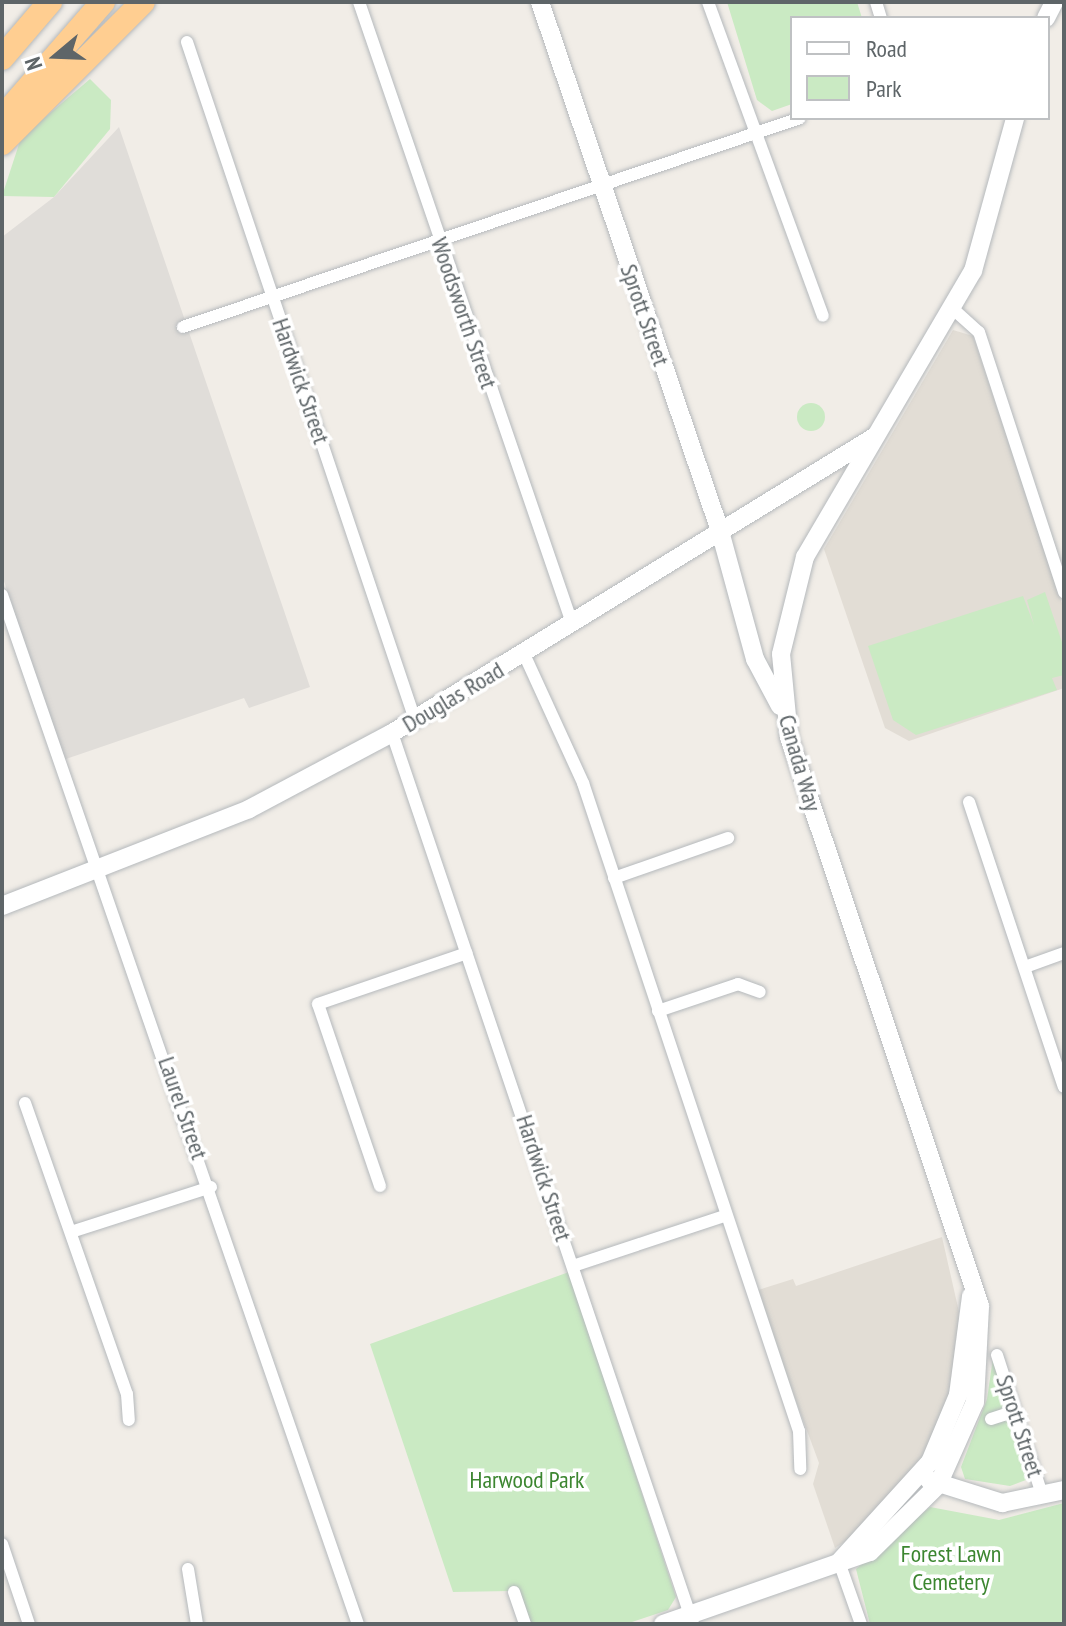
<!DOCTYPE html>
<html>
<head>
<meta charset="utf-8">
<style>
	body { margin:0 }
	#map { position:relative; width:1066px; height:1626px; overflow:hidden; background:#f1ede7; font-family:"PT Sans Narrow",sans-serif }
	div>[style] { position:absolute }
	.industrial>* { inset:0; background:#e0ddd9 }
	.education>* { inset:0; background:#e2ddd5 }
	.green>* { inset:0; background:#caeac3 }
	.round { border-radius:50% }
	.roads { filter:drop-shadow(0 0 2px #b5b9bc) drop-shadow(0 0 2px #b5b9bc) }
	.street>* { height:12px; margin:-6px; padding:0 6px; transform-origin:6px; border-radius:6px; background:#fff }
	.secondary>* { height:18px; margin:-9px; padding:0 9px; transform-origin:9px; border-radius:9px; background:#fff }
	.highway>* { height:24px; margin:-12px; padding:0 12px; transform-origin:12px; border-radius:12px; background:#ffce91 }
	span { translate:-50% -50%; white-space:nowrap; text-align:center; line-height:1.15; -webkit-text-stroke:7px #fff; paint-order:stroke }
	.street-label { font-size:24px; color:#5e6568 }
	.park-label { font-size:24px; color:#3c8630 }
	.frame { position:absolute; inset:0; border:4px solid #5e6568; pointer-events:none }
	.legend { position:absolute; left:790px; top:16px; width:260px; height:104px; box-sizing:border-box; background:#fff; border:2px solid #bfc1c3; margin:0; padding:10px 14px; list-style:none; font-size:24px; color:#5e6568 }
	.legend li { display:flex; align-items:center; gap:16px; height:40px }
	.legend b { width:40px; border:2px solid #bfc1c3 }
	.north { position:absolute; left:16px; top:16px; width:80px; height:80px; -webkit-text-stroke:6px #fff; paint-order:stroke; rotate:251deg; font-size:22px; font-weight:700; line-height:32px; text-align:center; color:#5e6568 }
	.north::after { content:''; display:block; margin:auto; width:28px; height:36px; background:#5e6568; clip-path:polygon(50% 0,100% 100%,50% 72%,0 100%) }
</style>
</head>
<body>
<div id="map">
	<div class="industrial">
		<div style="clip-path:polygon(119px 127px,310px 687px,249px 708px,244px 698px,63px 760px,2px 575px,2px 237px,54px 197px)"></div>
	</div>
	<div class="education">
		<div style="clip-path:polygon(953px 330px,973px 336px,1064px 609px,1064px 688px,909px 741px,885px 728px,824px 549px)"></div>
		<div style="clip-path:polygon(942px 1237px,959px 1312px,954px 1386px,930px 1448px,861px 1531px,835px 1548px,813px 1484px,819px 1463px,755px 1291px,793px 1279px,796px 1286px)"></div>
	</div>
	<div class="green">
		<div style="clip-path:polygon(727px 2px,857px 2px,862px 18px,792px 18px,792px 104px,772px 111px,757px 100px)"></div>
		<div style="clip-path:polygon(90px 79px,111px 100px,110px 129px,54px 197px,2px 196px,21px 138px)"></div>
		<div class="round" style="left:797px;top:403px;width:28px;height:28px"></div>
		<div style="clip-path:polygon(1045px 592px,1064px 648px,1064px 675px,1052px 678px,1057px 690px,916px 735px,893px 720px,868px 646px,1023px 596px,1034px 625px,1027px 600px)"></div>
		<div style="clip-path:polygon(569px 1272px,676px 1597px,668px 1610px,626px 1624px,531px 1624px,518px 1591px,453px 1592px,370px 1344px)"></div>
		<div style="clip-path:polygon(993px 1358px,1007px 1400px,999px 1413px,1015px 1427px,1031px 1478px,1010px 1486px,965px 1479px,961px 1467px,987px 1399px)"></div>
		<div style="clip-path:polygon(1064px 1503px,1064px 1624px,870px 1624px,856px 1569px,930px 1507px,999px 1520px)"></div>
	</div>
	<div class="roads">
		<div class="street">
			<div style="left:359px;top:2px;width:657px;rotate:71.07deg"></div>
			<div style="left:708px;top:2px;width:334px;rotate:69.9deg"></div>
			<div style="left:876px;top:2px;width:17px;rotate:73deg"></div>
			<div style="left:187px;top:42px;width:715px;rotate:71.41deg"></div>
			<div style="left:952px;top:308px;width:36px;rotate:42deg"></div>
			<div style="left:979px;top:332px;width:274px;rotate:71.9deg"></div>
			<div style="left:183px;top:327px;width:651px;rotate:-18.71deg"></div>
			<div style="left:2px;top:595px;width:1089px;rotate:70.92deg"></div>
			<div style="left:524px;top:654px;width:142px;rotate:65.4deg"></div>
			<div style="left:583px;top:783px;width:683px;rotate:71.57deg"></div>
			<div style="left:799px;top:1431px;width:38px;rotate:88deg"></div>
			<div style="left:392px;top:733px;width:940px;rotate:71.33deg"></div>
			<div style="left:969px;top:802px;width:300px;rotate:71.6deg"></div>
			<div style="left:614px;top:878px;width:121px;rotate:-19.3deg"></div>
			<div style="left:1025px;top:967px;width:41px;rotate:-19.7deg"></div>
			<div style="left:658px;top:1011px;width:84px;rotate:-18.6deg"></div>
			<div style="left:738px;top:984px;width:23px;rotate:20deg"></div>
			<div style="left:25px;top:1103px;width:308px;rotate:70.7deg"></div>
			<div style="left:127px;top:1394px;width:26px;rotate:86deg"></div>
			<div style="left:380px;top:1186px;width:192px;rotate:-108.8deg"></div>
			<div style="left:318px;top:1004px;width:157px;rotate:-18.9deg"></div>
			<div style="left:71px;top:1232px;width:147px;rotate:-17.8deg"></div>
			<div style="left:573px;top:1266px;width:159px;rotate:-18.3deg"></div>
			<div style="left:997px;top:1355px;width:149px;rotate:72.1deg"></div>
			<div style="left:991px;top:1419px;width:25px;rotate:-18deg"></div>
			<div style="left:2px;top:1544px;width:84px;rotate:71.4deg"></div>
			<div style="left:839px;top:1562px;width:66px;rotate:70.5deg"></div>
			<div style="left:188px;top:1569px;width:56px;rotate:80.7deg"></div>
			<div style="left:514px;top:1592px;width:34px;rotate:71deg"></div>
		</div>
		<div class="secondary">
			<div style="left:540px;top:2px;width:559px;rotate:71.21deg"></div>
			<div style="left:720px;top:531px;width:133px;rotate:74.7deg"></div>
			<div style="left:755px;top:659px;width:53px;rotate:62deg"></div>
			<div style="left:1046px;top:18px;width:18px;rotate:-63deg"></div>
			<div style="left:2px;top:906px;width:265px;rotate:-21.4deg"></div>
			<div style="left:249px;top:809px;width:162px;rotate:-28deg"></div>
			<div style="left:392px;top:733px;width:566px;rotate:-31.55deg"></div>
			<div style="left:929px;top:1480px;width:77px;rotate:17.5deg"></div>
			<div style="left:1002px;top:1503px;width:63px;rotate:-11.8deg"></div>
			<div style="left:839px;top:1562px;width:135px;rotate:-47.7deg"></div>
			<div style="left:930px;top:1462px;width:73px;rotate:-67.3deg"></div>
			<div style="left:958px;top:1395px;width:100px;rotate:-82.5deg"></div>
			<div style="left:663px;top:1624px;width:219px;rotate:-19.2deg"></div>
			<div style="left:870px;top:1552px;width:95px;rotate:-44.6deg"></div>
			<div style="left:938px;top:1485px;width:91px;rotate:-66deg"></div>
			<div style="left:975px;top:1402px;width:96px;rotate:-87deg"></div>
			<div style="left:980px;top:1306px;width:600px;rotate:-108.56deg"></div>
			<div style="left:789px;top:737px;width:83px;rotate:-95.5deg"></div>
			<div style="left:781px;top:654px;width:100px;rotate:-76.1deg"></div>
			<div style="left:805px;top:557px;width:332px;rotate:-59.6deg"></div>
			<div style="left:973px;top:271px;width:159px;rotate:-74.6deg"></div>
		</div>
		<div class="highway">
			<div style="left:2px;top:58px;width:74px;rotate:-49.4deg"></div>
			<div style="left:2px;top:118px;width:154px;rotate:-49deg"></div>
			<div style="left:2px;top:143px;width:199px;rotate:-45deg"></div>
		</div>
	</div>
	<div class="street-label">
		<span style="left:464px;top:313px;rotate:71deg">Woodsworth Street</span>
		<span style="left:645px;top:315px;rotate:71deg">Sprott Street</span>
		<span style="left:301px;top:381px;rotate:71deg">Hardwick Street</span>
		<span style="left:453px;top:697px;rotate:-31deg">Douglas Road</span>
		<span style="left:800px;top:763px;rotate:74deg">Canada Way</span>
		<span style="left:183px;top:1108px;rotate:71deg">Laurel Street</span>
		<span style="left:544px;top:1178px;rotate:72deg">Hardwick Street</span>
		<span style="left:1020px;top:1426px;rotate:72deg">Sprott Street</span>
	</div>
	<div class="park-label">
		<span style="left:527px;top:1480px">Harwood Park</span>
		<span style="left:951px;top:1568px">Forest Lawn<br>Cemetery</span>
	</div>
	<div class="frame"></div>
	<ul class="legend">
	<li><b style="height:10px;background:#fff"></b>Road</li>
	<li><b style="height:22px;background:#caeac3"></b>Park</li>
	</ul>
	<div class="north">N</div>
</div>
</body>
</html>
